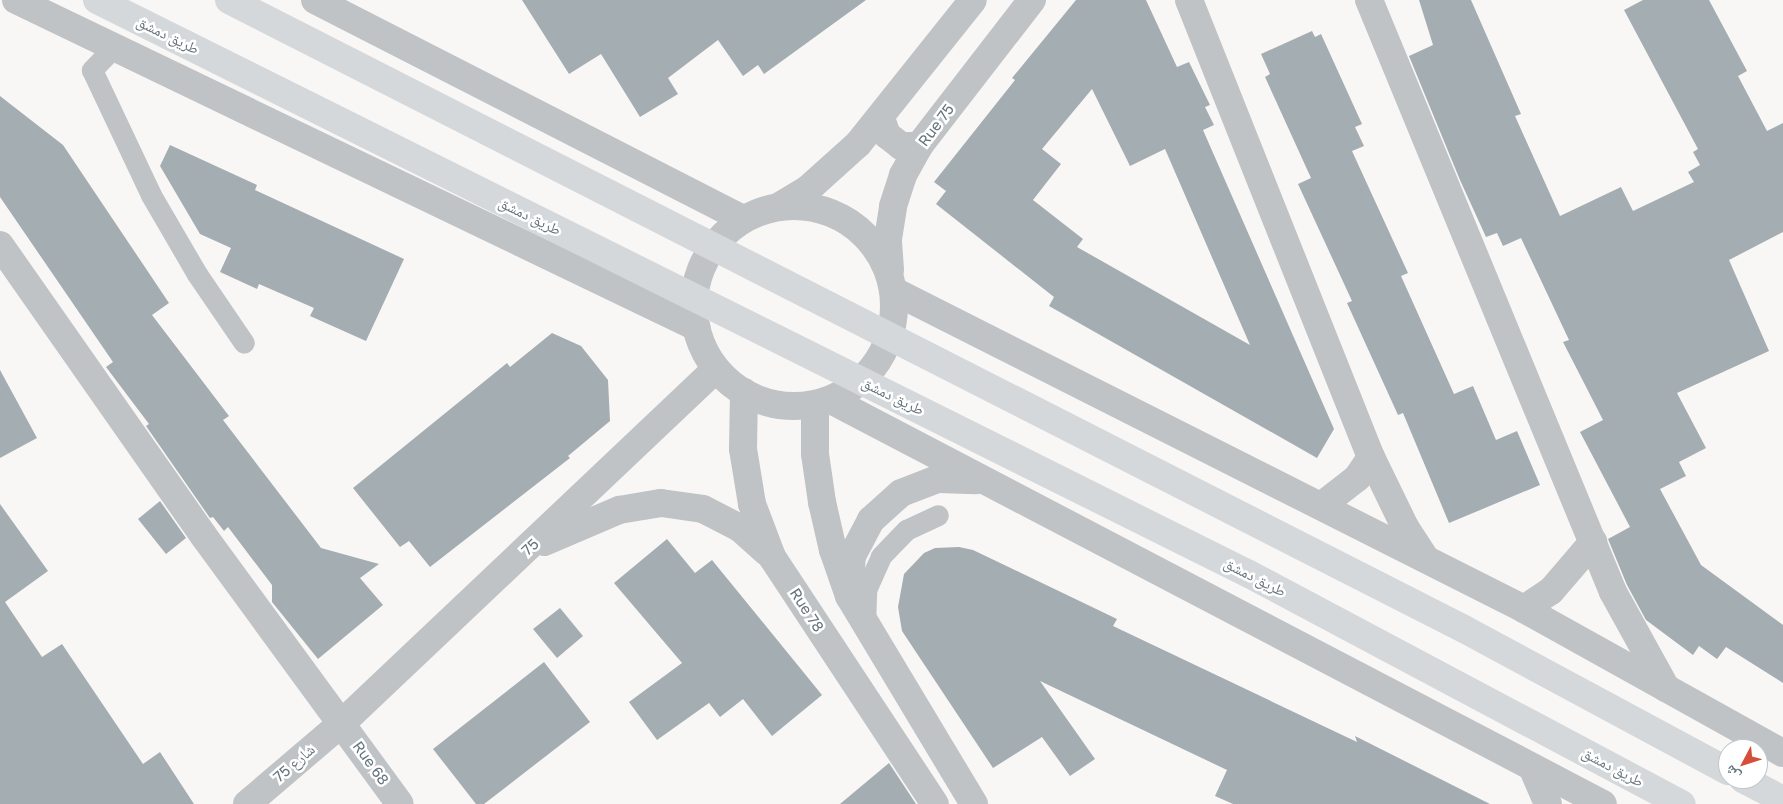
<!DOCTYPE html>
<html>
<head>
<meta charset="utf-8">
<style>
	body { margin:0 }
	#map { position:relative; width:1783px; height:804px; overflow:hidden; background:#f8f7f5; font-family:"Golos Text","Noto Naskh Arabic",sans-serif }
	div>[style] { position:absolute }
	.building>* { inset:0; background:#a4adb1 }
	.service>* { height:21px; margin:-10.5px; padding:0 10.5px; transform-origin:10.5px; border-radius:10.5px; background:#bfc3c6 }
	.minor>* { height:28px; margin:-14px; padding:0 14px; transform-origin:14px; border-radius:14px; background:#bfc3c6 }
	.tertiary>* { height:28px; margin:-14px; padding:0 14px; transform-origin:14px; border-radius:14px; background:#bfc3c6 }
	.tertiary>.ring { margin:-14px; padding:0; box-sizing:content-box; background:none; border:28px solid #bfc3c6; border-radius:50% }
	.trunk>* { height:28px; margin:-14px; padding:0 14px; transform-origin:14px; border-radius:14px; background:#d4d8db }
	span { translate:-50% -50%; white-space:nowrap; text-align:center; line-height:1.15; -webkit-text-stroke:5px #fff; paint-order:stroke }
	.street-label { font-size:15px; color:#65757d }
	.north { position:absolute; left:1718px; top:739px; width:50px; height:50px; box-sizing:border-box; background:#fff; border:1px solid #c1c8cb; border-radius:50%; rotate:230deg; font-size:14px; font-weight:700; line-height:20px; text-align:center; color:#65757d }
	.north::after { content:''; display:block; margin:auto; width:18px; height:22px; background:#d44e39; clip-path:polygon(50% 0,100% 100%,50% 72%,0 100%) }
</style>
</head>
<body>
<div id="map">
	<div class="building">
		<div style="clip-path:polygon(522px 0,866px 0,764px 74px,758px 65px,743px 76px,718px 40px,668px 78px,678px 94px,640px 117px,601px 54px,569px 74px)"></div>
		<div style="clip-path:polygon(evenodd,1076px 0,1146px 0,1177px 67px,1189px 62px,1210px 105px,1205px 107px,1214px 125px,1203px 130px,1334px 429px,1317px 458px,1049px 306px,1054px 297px,936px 204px,946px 191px,934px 182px,1015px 80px,1012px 78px,1076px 0,1092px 89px,1130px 166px,1165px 149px,1250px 345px,1077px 247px,1083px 239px,1033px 200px,1061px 164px,1042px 149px,1092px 89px)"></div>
		<div style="clip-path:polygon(1419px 0,1471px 0,1521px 114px,1515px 116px,1560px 216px,1621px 187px,1633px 211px,1694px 182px,1688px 172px,1700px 165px,1693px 152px,1698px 149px,1624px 10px,1643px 0,1709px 0,1747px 71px,1738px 76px,1767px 131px,1783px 123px,1783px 232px,1729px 260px,1769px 351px,1677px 393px,1706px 448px,1679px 462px,1686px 476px,1660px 489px,1701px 565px,1783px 625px,1783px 683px,1726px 647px,1717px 659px,1699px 646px,1693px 655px,1646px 620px,1627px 585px,1608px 539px,1630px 527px,1580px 432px,1603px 420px,1563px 342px,1569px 340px,1521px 238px,1503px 246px,1497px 233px,1486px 237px,1460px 180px,1409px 56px,1433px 45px)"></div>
		<div style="clip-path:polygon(1312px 31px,1315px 37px,1321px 34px,1362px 124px,1355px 127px,1364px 146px,1352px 151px,1408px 273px,1401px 276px,1454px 394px,1473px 386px,1496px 440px,1517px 431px,1540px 485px,1449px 523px,1403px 413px,1398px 415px,1347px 303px,1352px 301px,1298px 184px,1311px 178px,1265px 77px,1270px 74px,1261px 54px)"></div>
		<div style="clip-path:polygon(0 96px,63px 145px,169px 303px,152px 315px,229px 416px,223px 420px,321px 548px,379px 564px,360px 578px,383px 605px,318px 659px,272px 602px,272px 585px,228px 527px,224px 531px,213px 517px,210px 518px,146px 426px,149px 424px,106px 367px,113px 362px,0 197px)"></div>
		<div style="clip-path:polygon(170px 145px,257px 185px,255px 190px,404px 259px,366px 341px,310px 316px,314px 308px,259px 284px,257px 289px,220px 272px,231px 248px,200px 234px,160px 166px)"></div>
		<div style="clip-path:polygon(552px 333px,581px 346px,608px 380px,610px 421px,568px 456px,570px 458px,430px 567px,409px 541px,400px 547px,353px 488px,507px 363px,510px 367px)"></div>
		<div style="clip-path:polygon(0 370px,37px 438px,0 458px)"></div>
		<div style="clip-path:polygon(160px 501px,186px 538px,166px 554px,138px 519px)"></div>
		<div style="clip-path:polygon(0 504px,48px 571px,5px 602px,42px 657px,62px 644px,143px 764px,160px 752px,194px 804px,0 804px)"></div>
		<div style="clip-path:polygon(667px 539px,695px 573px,712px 560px,822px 695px,772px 736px,743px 699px,720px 717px,709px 703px,657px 740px,629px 702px,682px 663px,614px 583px)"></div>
		<div style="clip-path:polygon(959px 547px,973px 550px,1117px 619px,1113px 626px,1357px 742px,1355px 736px,1490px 804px,1233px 804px,1215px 796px,1227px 770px,1040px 681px,1095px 759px,1070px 776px,1042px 737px,993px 768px,902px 631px,898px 607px,904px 574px,924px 553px,935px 548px)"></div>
		<div style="clip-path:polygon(560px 608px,583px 636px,557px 658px,533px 629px)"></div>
		<div style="clip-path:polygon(544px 662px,590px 722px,484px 804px,476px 804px,433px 749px)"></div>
		<div style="clip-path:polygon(889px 763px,916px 804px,840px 804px)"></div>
	</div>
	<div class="service">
		<div style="left:114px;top:47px;width:32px;rotate:134deg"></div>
		<div style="left:92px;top:70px;width:138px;rotate:64.7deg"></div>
		<div style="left:151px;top:195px;width:91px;rotate:59.8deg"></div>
		<div style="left:197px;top:274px;width:83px;rotate:55.7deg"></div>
		<div style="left:865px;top:626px;width:36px;rotate:-88deg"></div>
		<div style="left:866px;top:590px;width:37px;rotate:-66deg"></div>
		<div style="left:881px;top:556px;width:36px;rotate:-46deg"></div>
		<div style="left:906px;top:530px;width:35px;rotate:-25deg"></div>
	</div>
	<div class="minor">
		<div style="left:1189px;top:0;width:492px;rotate:68.3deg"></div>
		<div style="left:1371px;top:457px;width:78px;rotate:64.1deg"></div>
		<div style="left:1405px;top:527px;width:38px;rotate:57deg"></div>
		<div style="left:1369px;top:0;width:640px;rotate:67.6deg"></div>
		<div style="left:1613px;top:592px;width:110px;rotate:61.1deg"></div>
		<div style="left:0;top:245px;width:354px;rotate:55deg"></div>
		<div style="left:203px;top:535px;width:333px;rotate:53.8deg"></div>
		<div style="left:1321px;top:506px;width:46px;rotate:-37.9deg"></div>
		<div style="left:1357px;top:478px;width:25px;rotate:-56deg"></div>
		<div style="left:1524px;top:609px;width:32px;rotate:-34deg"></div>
		<div style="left:1551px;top:591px;width:65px;rotate:-49.4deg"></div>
		<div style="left:1532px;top:767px;width:40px;rotate:66.6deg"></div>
	</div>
	<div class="tertiary">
		<div style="left:16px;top:0;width:755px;rotate:25.68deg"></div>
		<div style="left:315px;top:0;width:481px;rotate:27.1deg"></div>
		<div style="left:881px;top:118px;width:18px;rotate:71deg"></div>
		<div style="left:887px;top:135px;width:18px;rotate:38deg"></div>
		<div style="left:901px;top:146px;width:18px"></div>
		<div class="ring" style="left:694px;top:206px;width:172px;height:172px"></div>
		<div style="left:778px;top:207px;width:35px;rotate:-31deg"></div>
		<div style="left:808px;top:189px;width:67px;rotate:-42deg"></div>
		<div style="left:858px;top:144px;width:184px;rotate:-51.4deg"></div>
		<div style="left:890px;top:270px;width:31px;rotate:-94deg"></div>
		<div style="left:888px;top:239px;width:33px;rotate:-81deg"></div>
		<div style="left:893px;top:206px;width:33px;rotate:-72deg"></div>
		<div style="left:903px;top:175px;width:33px;rotate:-61deg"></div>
		<div style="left:919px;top:146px;width:185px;rotate:-52.3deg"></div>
		<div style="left:894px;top:291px;width:706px;rotate:26.78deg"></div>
		<div style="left:1524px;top:609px;width:296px;rotate:29.1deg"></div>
		<div style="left:744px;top:392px;width:57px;rotate:91deg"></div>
		<div style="left:743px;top:449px;width:56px;rotate:80.7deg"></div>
		<div style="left:752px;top:504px;width:57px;rotate:69.3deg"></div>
		<div style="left:772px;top:557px;width:296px;rotate:56.6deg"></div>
		<div style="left:831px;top:400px;width:871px;rotate:27.62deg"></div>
		<div style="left:815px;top:405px;width:49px;rotate:90deg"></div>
		<div style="left:815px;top:454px;width:49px;rotate:81.7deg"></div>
		<div style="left:822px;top:502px;width:49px;rotate:77.1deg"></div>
		<div style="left:833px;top:550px;width:49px;rotate:70.8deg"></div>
		<div style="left:849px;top:596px;width:243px;rotate:59deg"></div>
		<div style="left:544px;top:542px;width:82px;rotate:-23.1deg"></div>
		<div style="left:619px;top:510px;width:43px;rotate:-9.5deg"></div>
		<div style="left:661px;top:503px;width:42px;rotate:8.1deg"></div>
		<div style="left:703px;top:509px;width:42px;rotate:27.2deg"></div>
		<div style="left:740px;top:528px;width:36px;rotate:42deg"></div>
		<div style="left:850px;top:589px;width:33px;rotate:-87deg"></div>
		<div style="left:852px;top:556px;width:41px;rotate:-62.2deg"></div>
		<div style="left:871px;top:520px;width:40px;rotate:-42deg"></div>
		<div style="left:901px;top:493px;width:40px;rotate:-21deg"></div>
		<div style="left:938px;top:479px;width:38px;rotate:2deg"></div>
		<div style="left:247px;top:804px;width:125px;rotate:-40.5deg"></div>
		<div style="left:342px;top:723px;width:515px;rotate:-43.43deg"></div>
	</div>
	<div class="trunk">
		<div style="left:97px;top:0;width:1287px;rotate:26.49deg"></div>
		<div style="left:1249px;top:574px;width:490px;rotate:28deg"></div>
		<div style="left:229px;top:0;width:1386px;rotate:26.99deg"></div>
		<div style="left:1464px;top:629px;width:300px;rotate:28.3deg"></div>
		<div style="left:1743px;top:779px;width:45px;rotate:27.7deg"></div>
	</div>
	<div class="street-label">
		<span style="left:168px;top:35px;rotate:26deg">طريق دمشق</span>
		<span style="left:936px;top:125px;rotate:-53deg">Rue 75</span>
		<span style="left:530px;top:216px;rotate:26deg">طريق دمشق</span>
		<span style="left:893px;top:396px;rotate:26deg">طريق دمشق</span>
		<span style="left:530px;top:547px;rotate:-43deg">75</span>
		<span style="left:1255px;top:577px;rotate:27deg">طريق دمشق</span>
		<span style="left:807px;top:610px;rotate:57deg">Rue 78</span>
		<span style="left:294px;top:763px;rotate:-41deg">شارع 75</span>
		<span style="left:371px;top:763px;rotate:54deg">Rue 68</span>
		<span style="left:1613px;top:767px;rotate:28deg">طريق دمشق</span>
	</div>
	<div class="north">ش</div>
</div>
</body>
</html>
